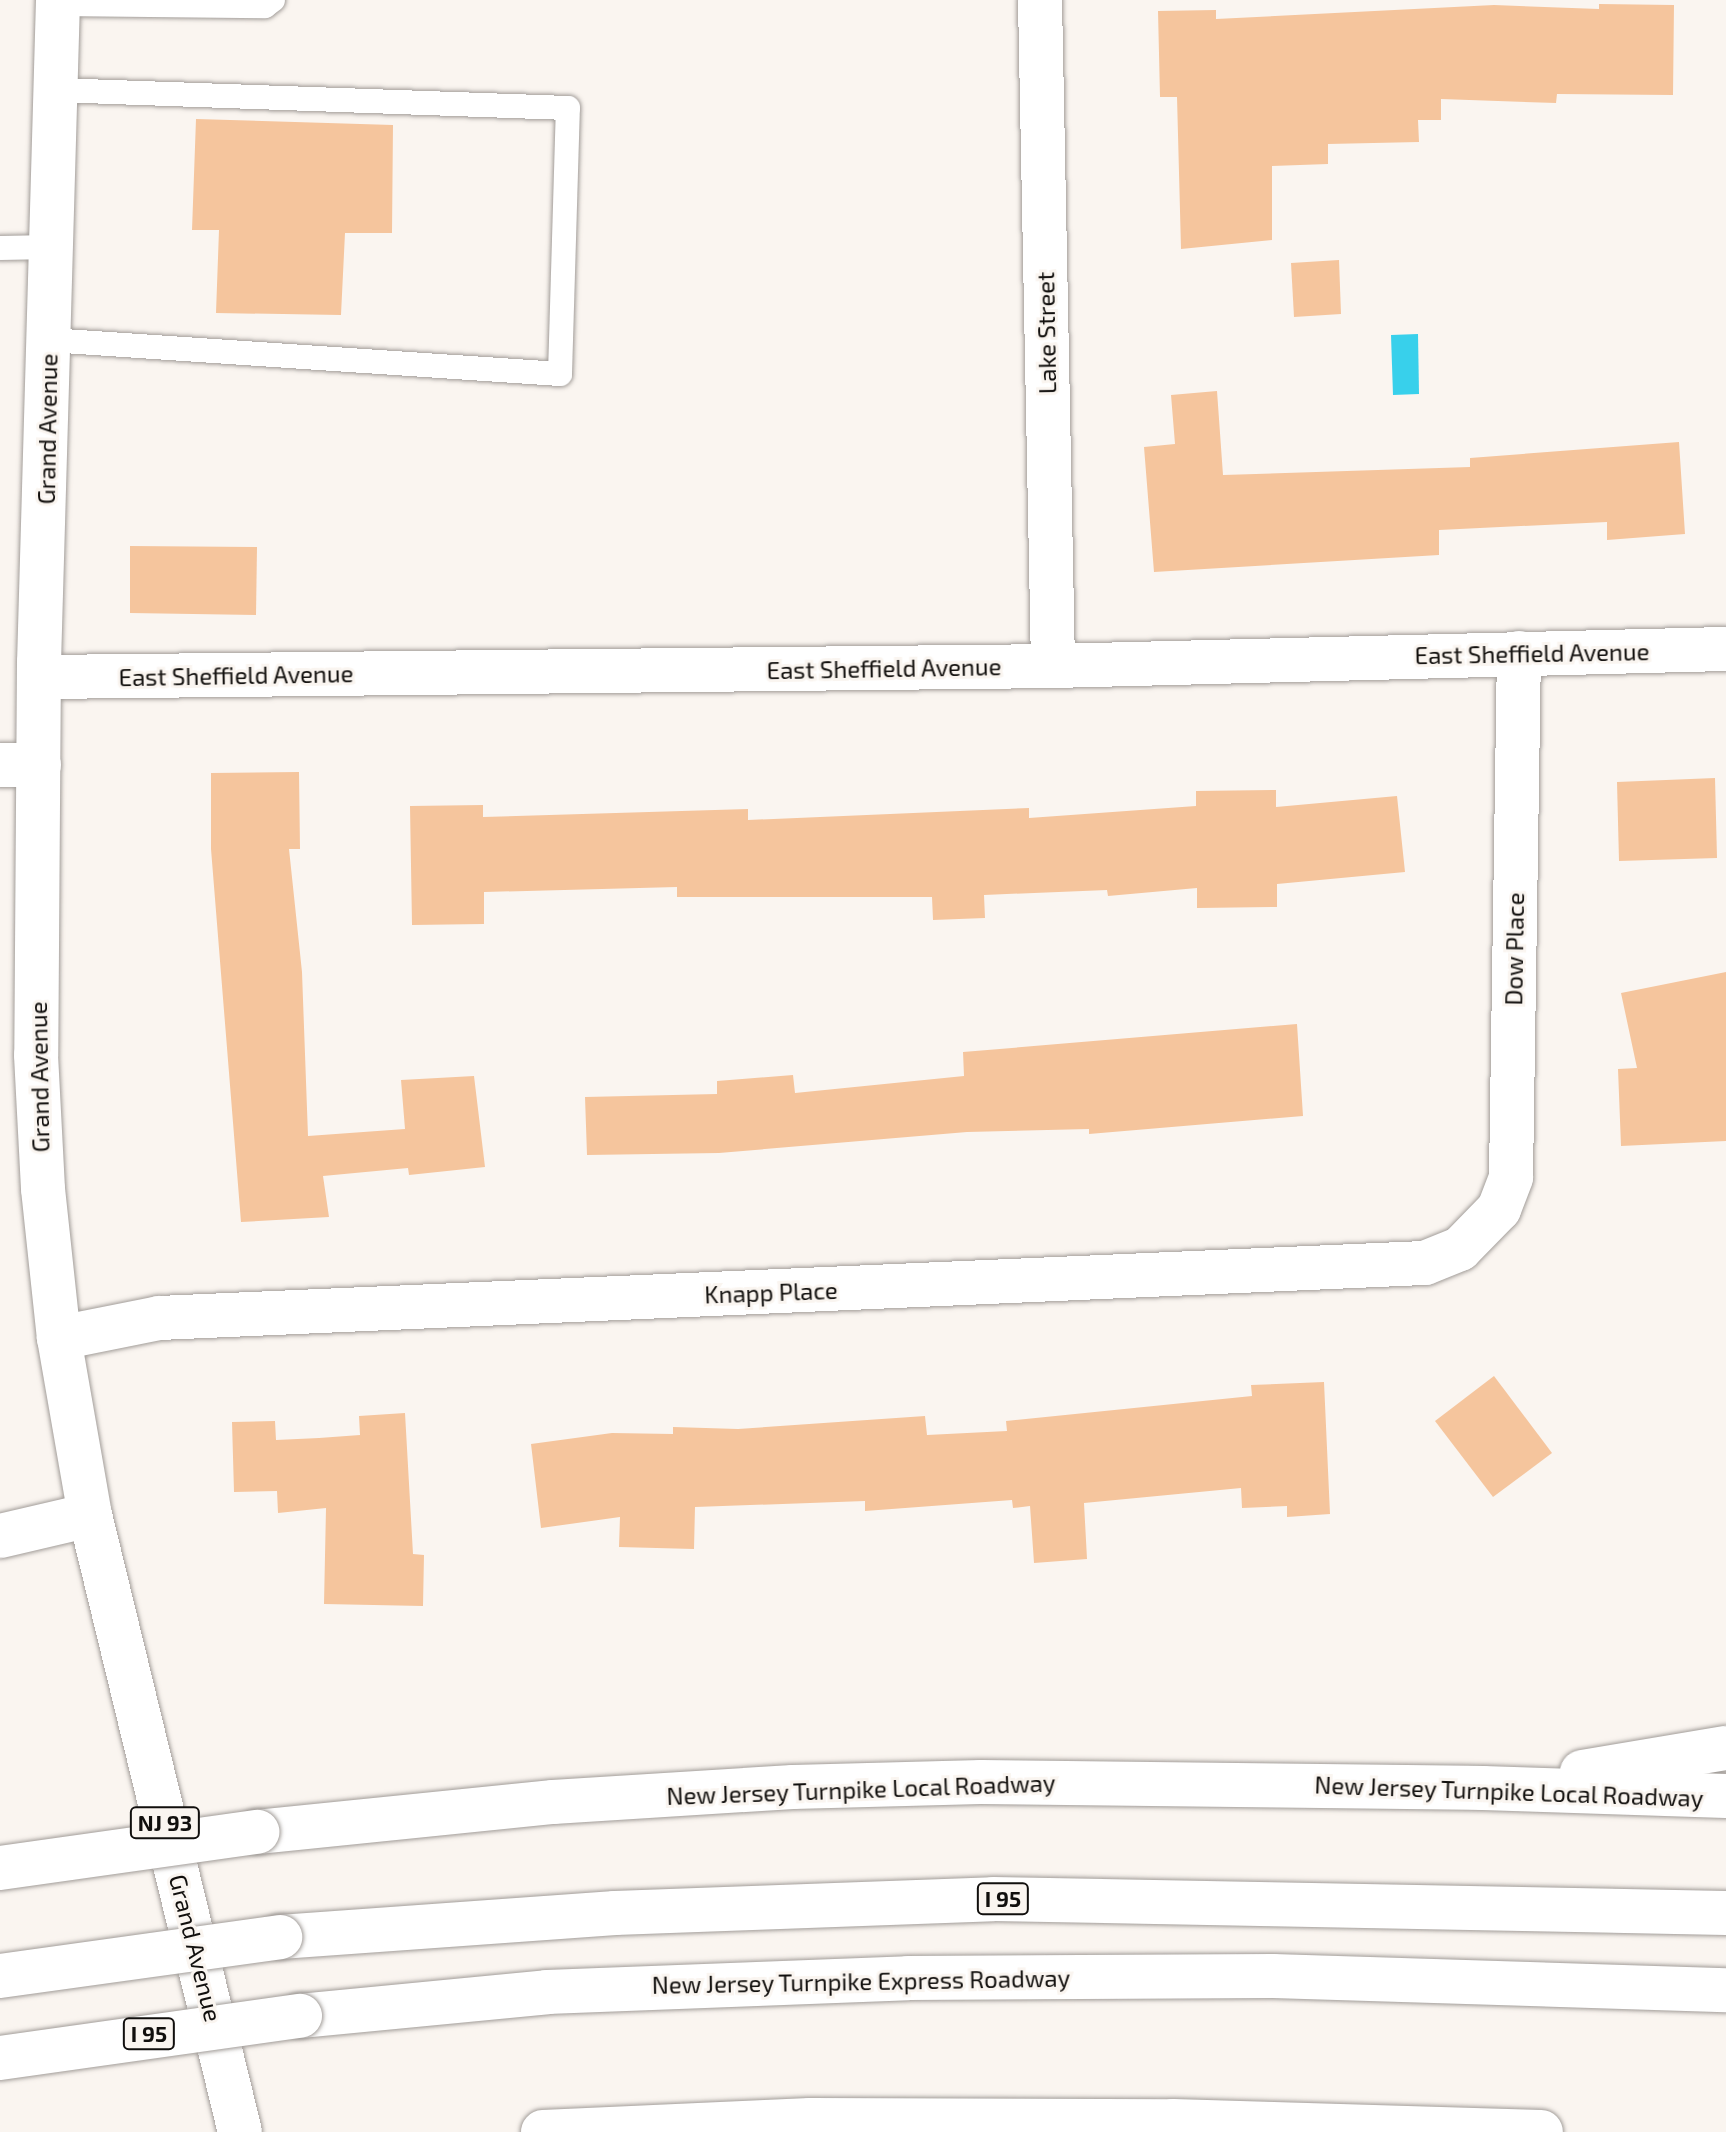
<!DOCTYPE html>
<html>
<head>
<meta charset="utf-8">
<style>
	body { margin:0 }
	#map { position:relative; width:1726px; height:2132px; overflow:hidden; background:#faf5f0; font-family:"Exo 2",sans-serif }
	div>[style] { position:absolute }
	.water>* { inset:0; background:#38d0eb }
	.building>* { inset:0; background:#f5c59d }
	.roads { filter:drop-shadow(0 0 2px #a29d99) drop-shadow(0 0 2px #a29d99) }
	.service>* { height:24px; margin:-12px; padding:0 12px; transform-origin:12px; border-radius:12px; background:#fff }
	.minor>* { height:44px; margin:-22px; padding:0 22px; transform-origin:22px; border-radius:22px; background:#fff }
	.primary>* { height:44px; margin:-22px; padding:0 22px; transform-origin:22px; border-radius:22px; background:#fff }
	.motorway>* { height:44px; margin:-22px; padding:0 22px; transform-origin:22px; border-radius:22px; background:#fff }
	.bridges { filter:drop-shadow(0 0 2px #a29d99) drop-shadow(0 0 2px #a29d99) }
	.motorway-bridge>* { height:44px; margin:-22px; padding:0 22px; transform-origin:22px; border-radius:22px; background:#fff }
	span { translate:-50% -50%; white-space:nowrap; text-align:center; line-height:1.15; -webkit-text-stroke:6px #faf5f0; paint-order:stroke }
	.shield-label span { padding:2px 6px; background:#faf5f0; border:2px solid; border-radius:6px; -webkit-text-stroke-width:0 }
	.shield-label { font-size:22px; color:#110f0d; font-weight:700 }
	.street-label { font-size:24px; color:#110f0d }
</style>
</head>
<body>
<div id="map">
	<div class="water">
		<div style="clip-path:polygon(1418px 334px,1419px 394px,1393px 395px,1391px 335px)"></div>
	</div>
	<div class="building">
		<div style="clip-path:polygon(1599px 4px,1674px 5px,1673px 95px,1557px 94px,1556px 103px,1441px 99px,1441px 120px,1418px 120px,1419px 142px,1328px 144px,1328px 164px,1272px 166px,1272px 240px,1181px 249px,1177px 97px,1160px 97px,1158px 11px,1216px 10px,1216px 19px,1494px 5px,1599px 9px)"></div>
		<div style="clip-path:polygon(196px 119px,393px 125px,392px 233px,345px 233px,341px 315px,216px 313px,219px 230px,192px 230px)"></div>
		<div style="clip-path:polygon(1339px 260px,1341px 314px,1294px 317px,1291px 263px)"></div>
		<div style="clip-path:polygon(1217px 391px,1223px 475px,1470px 467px,1470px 458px,1679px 442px,1685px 534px,1607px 540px,1607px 522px,1439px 530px,1439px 555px,1154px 572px,1144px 447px,1175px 444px,1171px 395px)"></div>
		<div style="clip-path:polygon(130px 546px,257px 547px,256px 615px,130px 613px)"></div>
		<div style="clip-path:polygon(299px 772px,300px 849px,289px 849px,302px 972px,308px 1136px,405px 1129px,401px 1080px,474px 1076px,485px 1167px,409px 1175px,408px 1168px,323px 1176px,329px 1217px,241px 1222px,211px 849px,211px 773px)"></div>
		<div style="clip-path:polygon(1715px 778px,1717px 858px,1619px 861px,1617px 782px)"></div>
		<div style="clip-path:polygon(1276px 790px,1276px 807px,1397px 796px,1405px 872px,1277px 884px,1277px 907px,1197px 908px,1197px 888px,1108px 896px,1107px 890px,984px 895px,985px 918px,933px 920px,932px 897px,677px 897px,677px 887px,484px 892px,484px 924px,412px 925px,410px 806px,483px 805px,483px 817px,748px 809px,748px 820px,1029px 808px,1029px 818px,1196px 806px,1196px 791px)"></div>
		<div style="clip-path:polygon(1726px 972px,1726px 1141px,1621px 1146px,1618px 1069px,1637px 1068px,1621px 993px)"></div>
		<div style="clip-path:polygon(1297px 1024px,1303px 1116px,1089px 1134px,1089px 1129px,967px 1132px,719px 1153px,587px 1155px,585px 1097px,717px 1094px,717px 1081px,793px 1075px,795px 1093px,964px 1076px,963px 1052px)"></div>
		<div style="clip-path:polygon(1494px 1376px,1552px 1453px,1493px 1497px,1435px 1421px)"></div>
		<div style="clip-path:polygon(1324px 1382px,1330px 1514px,1287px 1517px,1287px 1506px,1242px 1508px,1241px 1488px,1084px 1503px,1087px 1559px,1034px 1563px,1030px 1506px,1013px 1508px,1012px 1500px,865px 1511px,865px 1501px,695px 1507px,694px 1549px,619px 1547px,620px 1517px,541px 1528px,531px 1444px,612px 1433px,673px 1434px,673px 1427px,738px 1429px,925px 1416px,927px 1435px,1007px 1431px,1006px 1421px,1252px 1396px,1251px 1385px)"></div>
		<div style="clip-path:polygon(405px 1413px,413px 1554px,424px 1555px,423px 1606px,324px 1604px,326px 1508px,278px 1513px,277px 1491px,234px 1492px,232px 1422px,275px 1421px,276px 1440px,319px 1438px,360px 1435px,359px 1416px)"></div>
	</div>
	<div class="roads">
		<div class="service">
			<div style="left:58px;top:4px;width:207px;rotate:0.6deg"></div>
			<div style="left:265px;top:6px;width:10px;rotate:-37deg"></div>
			<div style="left:0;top:248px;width:51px;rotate:-1.1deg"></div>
			<div style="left:49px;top:340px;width:512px;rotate:3.81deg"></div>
			<div style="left:560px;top:374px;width:266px;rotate:-88.3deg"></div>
			<div style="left:568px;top:108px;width:513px;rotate:-177.99deg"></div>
		</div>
		<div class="minor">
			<div style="left:1040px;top:0;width:666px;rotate:88.88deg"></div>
			<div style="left:41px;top:677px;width:1012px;rotate:-0.62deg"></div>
			<div style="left:1053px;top:666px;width:673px;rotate:-1.45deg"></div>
			<div style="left:0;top:765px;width:39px"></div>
			<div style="left:59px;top:1338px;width:102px;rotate:-11.3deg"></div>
			<div style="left:159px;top:1318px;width:1267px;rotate:-2.49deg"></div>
			<div style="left:1425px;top:1263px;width:38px;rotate:-22deg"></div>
			<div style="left:1460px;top:1249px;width:56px;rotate:-45.7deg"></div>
			<div style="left:1499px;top:1209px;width:34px;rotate:-69deg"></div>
			<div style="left:1511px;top:1177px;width:524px;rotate:-89.13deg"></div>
			<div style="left:0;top:1536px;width:92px;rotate:-13.1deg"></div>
		</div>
		<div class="primary">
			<div style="left:58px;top:0;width:662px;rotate:91.64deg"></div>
			<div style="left:39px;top:662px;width:393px;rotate:90.4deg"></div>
			<div style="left:36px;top:1055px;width:134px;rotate:87deg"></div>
			<div style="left:43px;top:1189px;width:150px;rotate:83.9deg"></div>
			<div style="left:59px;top:1338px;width:180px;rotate:80.1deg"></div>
			<div style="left:90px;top:1515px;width:635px;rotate:76.34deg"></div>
		</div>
		<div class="motorway">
			<div style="left:1582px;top:1772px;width:146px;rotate:-9.5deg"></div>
			<div style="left:257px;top:1832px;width:298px;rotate:-5.8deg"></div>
			<div style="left:553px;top:1802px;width:240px;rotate:-3.6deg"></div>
			<div style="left:793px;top:1787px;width:188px;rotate:-1.5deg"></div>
			<div style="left:981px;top:1782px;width:502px;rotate:0.68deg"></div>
			<div style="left:1483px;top:1788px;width:243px;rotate:1.9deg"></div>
			<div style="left:280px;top:1937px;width:336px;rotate:-4.1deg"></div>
			<div style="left:615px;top:1913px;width:378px;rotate:-2.1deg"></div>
			<div style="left:993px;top:1899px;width:733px;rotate:1.09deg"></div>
			<div style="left:300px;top:2016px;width:248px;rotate:-5.5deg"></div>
			<div style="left:547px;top:1992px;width:361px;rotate:-2.2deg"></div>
			<div style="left:908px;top:1978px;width:365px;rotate:-0.3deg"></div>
			<div style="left:1273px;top:1976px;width:453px;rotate:1.8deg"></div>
			<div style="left:543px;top:2132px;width:267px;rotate:-2.6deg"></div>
			<div style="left:810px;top:2120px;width:363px;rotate:0.2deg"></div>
			<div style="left:1173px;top:2121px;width:368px;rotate:1.7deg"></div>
		</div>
	</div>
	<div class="bridges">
		<div class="motorway-bridge">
			<div style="left:0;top:1868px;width:260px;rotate:-8deg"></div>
			<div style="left:0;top:1976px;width:283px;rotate:-7.9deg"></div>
			<div style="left:0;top:2058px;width:303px;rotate:-8deg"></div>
		</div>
	</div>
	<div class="shield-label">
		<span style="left:165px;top:1823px">NJ 93</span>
		<span style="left:1003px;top:1899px">I 95</span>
		<span style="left:149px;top:2034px">I 95</span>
	</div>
	<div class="street-label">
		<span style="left:1046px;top:333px;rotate:-91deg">Lake Street</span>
		<span style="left:47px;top:429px;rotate:-89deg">Grand Avenue</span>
		<span style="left:1532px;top:653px;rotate:-1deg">East Sheffield Avenue</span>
		<span style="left:884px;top:668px;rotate:-1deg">East Sheffield Avenue</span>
		<span style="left:236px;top:675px;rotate:-1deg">East Sheffield Avenue</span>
		<span style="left:1514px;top:949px;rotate:-89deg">Dow Place</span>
		<span style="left:39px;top:1077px;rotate:-91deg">Grand Avenue</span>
		<span style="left:771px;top:1292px;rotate:-2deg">Knapp Place</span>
		<span style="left:861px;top:1789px;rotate:-2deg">New Jersey Turnpike Local Roadway</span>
		<span style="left:1509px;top:1791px;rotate:2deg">New Jersey Turnpike Local Roadway</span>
		<span style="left:196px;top:1948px;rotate:76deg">Grand Avenue</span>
		<span style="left:861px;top:1981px;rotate:-1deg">New Jersey Turnpike Express Roadway</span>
	</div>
</div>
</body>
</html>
